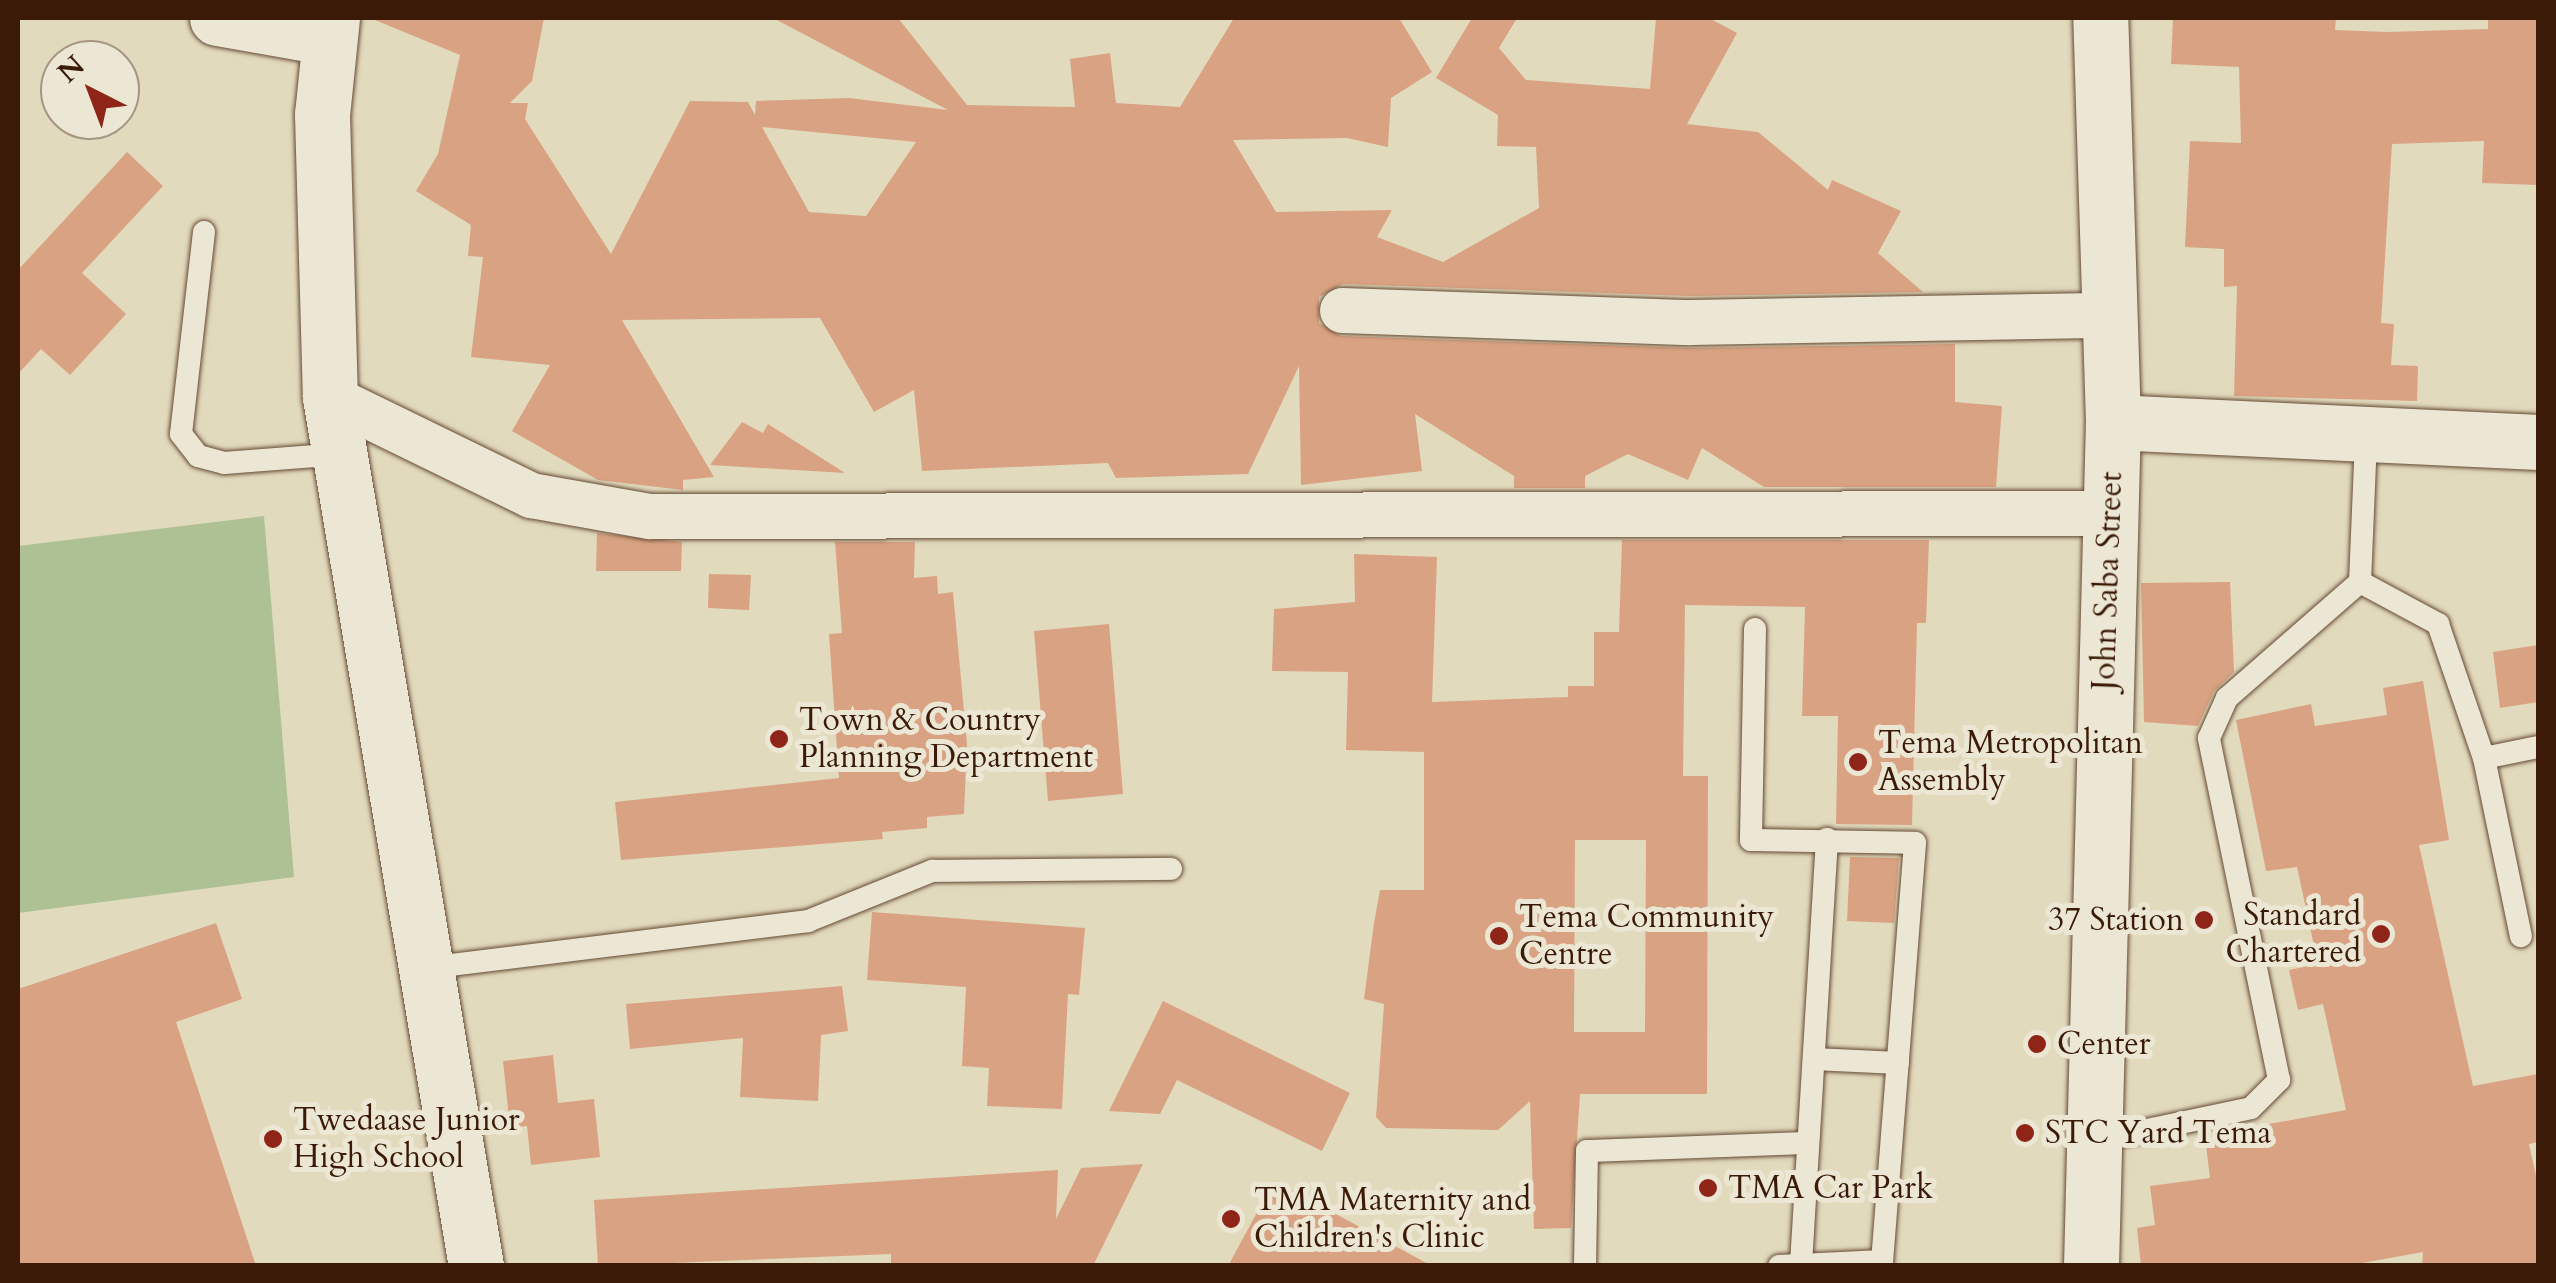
<!DOCTYPE html>
<html>
<head>
<meta charset="utf-8">
<style>
	body { margin:0 }
	#map { position:relative; width:2556px; height:1283px; overflow:hidden; background:#e2dabd; font-family:Cardo,serif }
	div>[style] { position:absolute }
	.green>* { inset:0; background:#aec195 }
	.building>* { inset:0; background:#d9a383 }
	.roads { filter:drop-shadow(0 0 2px #654a34) drop-shadow(0 0 2px #654a34) }
	.lane>* { height:22px; margin:-11px; padding:0 11px; transform-origin:11px; border-radius:11px; background:#ece7d4 }
	.street>* { height:45px; margin:-22.5px; padding:0 22.5px; transform-origin:22.5px; border-radius:22.5px; background:#ece7d4 }
	.secondary>* { height:55px; margin:-27.5px; padding:0 27.5px; transform-origin:27.5px; border-radius:27.5px; background:#ece7d4 }
	.dots>* { width:28px; height:28px; translate:-50% -50%; box-sizing:border-box; border:5px solid #ece7d4; border-radius:50% }
	span { translate:-50% -50%; white-space:nowrap; text-align:center; line-height:1.15; -webkit-text-stroke:10px #ece7d4; paint-order:stroke }
	.street-label { font-size:32px; color:#3b1a07 }
	.poi-label { font-size:32px; color:#3b1a07 }
	.left { translate:0 -50%; text-align:left }
	.right { translate:-100% -50%; text-align:right }
	.frame { position:absolute; inset:0; border:20px solid #3b1a07; pointer-events:none }
	.north { position:absolute; left:40px; top:40px; width:100px; height:100px; box-sizing:border-box; background:#ece7d4; border:2px solid #a59582; border-radius:50%; rotate:318deg; font-size:28px; font-weight:700; line-height:40px; text-align:center; color:#3b1a07 }
	.north::after { content:''; display:block; margin:auto; width:35px; height:45px; background:#8f2418; clip-path:polygon(50% 0,100% 100%,50% 72%,0 100%) }
</style>
</head>
<body>
<div id="map">
	<div class="green">
		<div style="clip-path:polygon(264px 516px,294px 877px,18px 913px,18px 546px)"></div>
	</div>
	<div class="building">
		<div style="clip-path:polygon(evenodd,370px 18px,544px 18px,532px 81px,510px 103px,528px 103px,525px 119px,611px 254px,690px 101px,748px 102px,755px 115px,756px 101px,849px 98px,948px 110px,773px 18px,898px 18px,967px 105px,1075px 107px,1070px 59px,1110px 53px,1116px 103px,1180px 107px,1234px 18px,1399px 18px,1432px 72px,1391px 98px,1388px 147px,1347px 138px,1233px 140px,1276px 212px,1392px 210px,1377px 237px,1443px 262px,1539px 208px,1536px 147px,1497px 146px,1498px 115px,1436px 78px,1472px 18px,1517px 18px,1499px 48px,1526px 80px,1650px 89px,1656px 18px,1709px 18px,1737px 33px,1687px 124px,1758px 132px,1828px 190px,1832px 180px,1901px 211px,1878px 253px,1923px 292px,1690px 296px,1343px 284px,1319px 297px,1319px 323px,1341px 336px,1689px 348px,1955px 344px,1955px 402px,2002px 406px,1996px 487px,1764px 487px,1702px 448px,1688px 480px,1628px 454px,1585px 476px,1585px 488px,1514px 488px,1514px 476px,1415px 414px,1422px 471px,1301px 485px,1299px 366px,1248px 474px,1116px 478px,1108px 463px,922px 471px,914px 390px,874px 412px,820px 318px,622px 320px,714px 477px,683px 480px,683px 490px,598px 480px,512px 431px,550px 365px,471px 357px,483px 257px,468px 256px,471px 225px,416px 191px,438px 154px,460px 55px,370px 18px,762px 127px,916px 142px,866px 216px,809px 212px,762px 127px)"></div>
		<div style="clip-path:polygon(2173px 18px,2336px 18px,2335px 30px,2387px 32px,2488px 29px,2488px 18px,2538px 18px,2538px 185px,2482px 183px,2484px 141px,2392px 144px,2381px 323px,2394px 324px,2391px 365px,2418px 366px,2417px 401px,2234px 396px,2237px 286px,2224px 287px,2224px 249px,2185px 247px,2190px 141px,2241px 143px,2239px 67px,2171px 64px)"></div>
		<div style="clip-path:polygon(127px 152px,163px 186px,82px 273px,126px 314px,70px 375px,41px 349px,18px 374px,18px 270px)"></div>
		<div style="clip-path:polygon(742px 422px,763px 433px,768px 424px,845px 473px,710px 465px)"></div>
		<div style="clip-path:polygon(597px 533px,682px 542px,681px 571px,596px 571px)"></div>
		<div style="clip-path:polygon(evenodd,1622px 540px,1929px 540px,1926px 623px,1917px 623px,1912px 825px,1836px 824px,1838px 716px,1802px 716px,1805px 607px,1685px 605px,1683px 776px,1708px 776px,1707px 1094px,1580px 1094px,1571px 1228px,1534px 1229px,1530px 1101px,1498px 1130px,1386px 1128px,1376px 1117px,1384px 1004px,1364px 999px,1374px 923px,1380px 890px,1424px 890px,1424px 752px,1346px 750px,1348px 672px,1272px 671px,1274px 609px,1355px 602px,1354px 554px,1437px 557px,1432px 702px,1568px 697px,1568px 686px,1594px 686px,1594px 632px,1619px 632px,1622px 540px,1575px 840px,1646px 840px,1645px 1032px,1574px 1032px,1575px 840px)"></div>
		<div style="clip-path:polygon(835px 542px,915px 542px,914px 578px,937px 576px,938px 594px,953px 592px,967px 744px,964px 814px,927px 817px,927px 828px,882px 832px,883px 839px,621px 860px,615px 802px,839px 778px,829px 634px,842px 633px)"></div>
		<div style="clip-path:polygon(709px 574px,751px 575px,749px 610px,708px 608px)"></div>
		<div style="clip-path:polygon(2230px 582px,2234px 672px,2214px 691px,2198px 726px,2144px 722px,2141px 583px)"></div>
		<div style="clip-path:polygon(1109px 624px,1123px 794px,1048px 801px,1034px 631px)"></div>
		<div style="clip-path:polygon(2538px 645px,2538px 702px,2500px 708px,2493px 652px)"></div>
		<div style="clip-path:polygon(2423px 681px,2449px 840px,2419px 845px,2473px 1086px,2538px 1074px,2538px 1142px,2529px 1144px,2538px 1185px,2538px 1266px,2422px 1266px,2423px 1252px,2346px 1266px,2141px 1266px,2137px 1228px,2155px 1225px,2150px 1186px,2210px 1178px,2206px 1145px,2260px 1141px,2258px 1126px,2346px 1110px,2323px 1004px,2298px 1010px,2289px 970px,2318px 964px,2297px 867px,2266px 871px,2236px 720px,2311px 704px,2315px 726px,2387px 715px,2383px 688px)"></div>
		<div style="clip-path:polygon(1850px 857px,1899px 858px,1894px 923px,1847px 921px)"></div>
		<div style="clip-path:polygon(872px 912px,1085px 928px,1079px 995px,1068px 994px,1062px 1109px,987px 1106px,989px 1068px,962px 1066px,966px 987px,867px 980px)"></div>
		<div style="clip-path:polygon(216px 923px,242px 999px,176px 1022px,256px 1266px,18px 1266px,18px 989px)"></div>
		<div style="clip-path:polygon(842px 986px,848px 1031px,821px 1035px,818px 1101px,740px 1097px,743px 1038px,630px 1049px,626px 1004px)"></div>
		<div style="clip-path:polygon(1163px 1001px,1350px 1093px,1322px 1151px,1177px 1080px,1160px 1114px,1109px 1111px)"></div>
		<div style="clip-path:polygon(553px 1055px,558px 1103px,594px 1099px,600px 1157px,531px 1165px,527px 1126px,510px 1128px,503px 1061px)"></div>
		<div style="clip-path:polygon(1143px 1164px,1093px 1266px,891px 1266px,891px 1254px,598px 1266px,594px 1200px,1058px 1170px,1056px 1219px,1081px 1168px)"></div>
		<div style="clip-path:polygon(1274px 1181px,1358px 1226px,1432px 1266px,1228px 1266px)"></div>
	</div>
	<div class="roads">
		<div class="lane">
			<div style="left:204px;top:232px;width:203px;rotate:96.5deg"></div>
			<div style="left:181px;top:434px;width:28px;rotate:52deg"></div>
			<div style="left:198px;top:456px;width:27px;rotate:15deg"></div>
			<div style="left:224px;top:463px;width:117px;rotate:-4.4deg"></div>
			<div style="left:2360px;top:582px;width:89px;rotate:28.3deg"></div>
			<div style="left:2438px;top:624px;width:142px;rotate:71.1deg"></div>
			<div style="left:2484px;top:758px;width:182px;rotate:78.3deg"></div>
			<div style="left:1755px;top:629px;width:211px;rotate:91.1deg"></div>
			<div style="left:1751px;top:840px;width:164px;rotate:1deg"></div>
			<div style="left:1915px;top:843px;width:419px;rotate:94.5deg"></div>
			<div style="left:1882px;top:1261px;width:103px;rotate:177.2deg"></div>
			<div style="left:2484px;top:758px;width:55px;rotate:-11.5deg"></div>
			<div style="left:426px;top:968px;width:385px;rotate:-7deg"></div>
			<div style="left:808px;top:921px;width:134px;rotate:-22deg"></div>
			<div style="left:932px;top:871px;width:239px;rotate:-0.5deg"></div>
			<div style="left:1814px;top:1059px;width:84px;rotate:2.7deg"></div>
			<div style="left:2095px;top:1141px;width:159px;rotate:-11.9deg"></div>
			<div style="left:2251px;top:1108px;width:40px;rotate:-45deg"></div>
			<div style="left:2279px;top:1080px;width:349px;rotate:-101.6deg"></div>
			<div style="left:2209px;top:738px;width:44px;rotate:-65.8deg"></div>
			<div style="left:2227px;top:698px;width:176px;rotate:-41.1deg"></div>
			<div style="left:2360px;top:582px;width:144px;rotate:-87.6deg"></div>
			<div style="left:1801px;top:1264px;width:426px;rotate:-86.5deg"></div>
			<div style="left:1585px;top:1266px;width:115px;rotate:-89deg"></div>
			<div style="left:1587px;top:1151px;width:221px;rotate:-2.1deg"></div>
		</div>
		<div class="street">
			<div style="left:1342px;top:310px;width:348px;rotate:2deg"></div>
			<div style="left:1690px;top:322px;width:420px;rotate:-1deg"></div>
			<div style="left:330px;top:397px;width:224px;rotate:26deg"></div>
			<div style="left:531px;top:495px;width:120px;rotate:10.1deg"></div>
			<div style="left:649px;top:516px;width:1460px;rotate:-0.12deg"></div>
		</div>
		<div class="secondary">
			<div style="left:217px;top:18px;width:111px;rotate:9.9deg"></div>
			<div style="left:332px;top:18px;width:97px;rotate:95.9deg"></div>
			<div style="left:322px;top:114px;width:283px;rotate:88.4deg"></div>
			<div style="left:330px;top:397px;width:881px;rotate:80.46deg"></div>
			<div style="left:2113px;top:422px;width:425px;rotate:2.7deg"></div>
			<div style="left:2091px;top:1266px;width:844px;rotate:-88.51deg"></div>
			<div style="left:2113px;top:422px;width:404px;rotate:-91.8deg"></div>
		</div>
	</div>
	<div class="dots">
		<div style="left:779px;top:739px;background:#8f2418"></div>
		<div style="left:1858px;top:762px;background:#8f2418"></div>
		<div style="left:2204px;top:920px;background:#8f2418"></div>
		<div style="left:2381px;top:934px;background:#8f2418"></div>
		<div style="left:1499px;top:936px;background:#8f2418"></div>
		<div style="left:2037px;top:1044px;background:#8f2418"></div>
		<div style="left:2025px;top:1133px;background:#8f2418"></div>
		<div style="left:273px;top:1139px;background:#8f2418"></div>
		<div style="left:1708px;top:1188px;background:#8f2418"></div>
		<div style="left:1231px;top:1219px;background:#8f2418"></div>
	</div>
	<div class="street-label">
		<span style="left:2108px;top:581px;rotate:-88deg">John Saba Street</span>
	</div>
	<div class="poi-label">
		<span class="left" style="left:799px;top:739px">Town &amp; Country<br>Planning Department</span>
		<span class="left" style="left:1878px;top:762px">Tema Metropolitan<br>Assembly</span>
		<span class="right" style="left:2361px;top:934px">Standard<br>Chartered</span>
		<span class="left" style="left:1519px;top:936px">Tema Community<br>Centre</span>
		<span class="right" style="left:2184px;top:920px">37 Station</span>
		<span class="left" style="left:2057px;top:1044px">Center</span>
		<span class="left" style="left:293px;top:1139px">Twedaase Junior<br>High School</span>
		<span class="left" style="left:2045px;top:1133px">STC Yard Tema</span>
		<span class="left" style="left:1728px;top:1188px">TMA Car Park</span>
		<span class="left" style="left:1254px;top:1219px">TMA Maternity and<br>Children's Clinic</span>
	</div>
	<div class="frame"></div>
	<div class="north">N</div>
</div>
</body>
</html>
